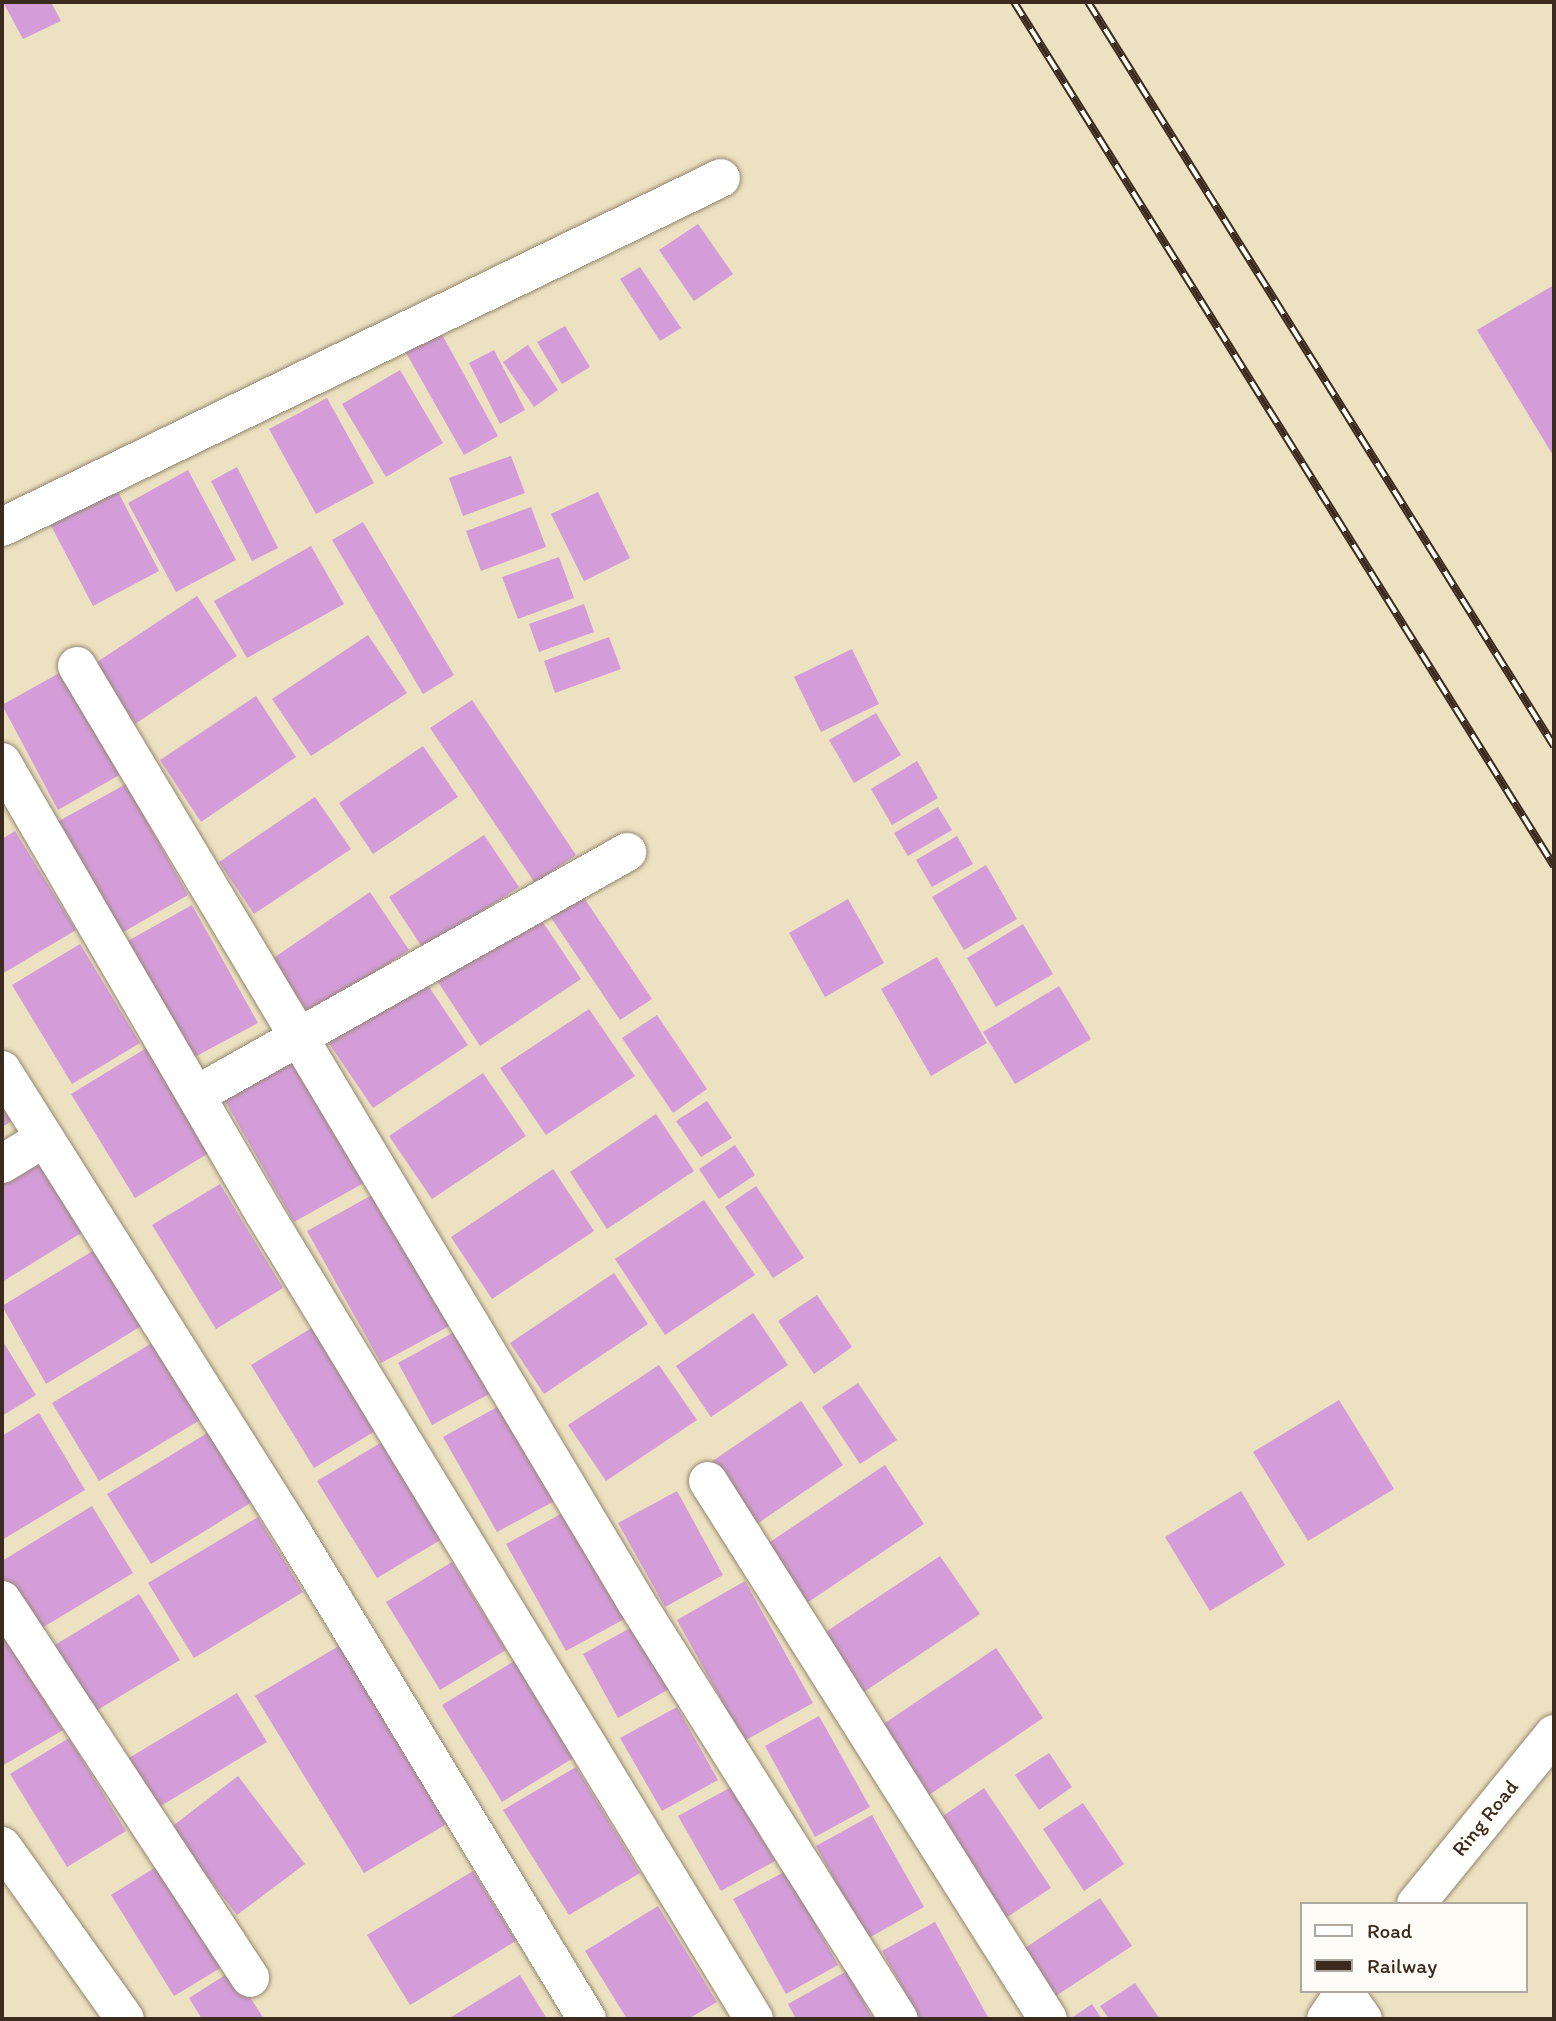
<!DOCTYPE html>
<html>
<head>
<meta charset="utf-8">
<style>
	body { margin:0 }
	#map { position:relative; width:1556px; height:2021px; overflow:hidden; background:#ece1c0; font-family:Itim,sans-serif }
	div>[style] { position:absolute }
	.building>* { inset:0; background:#d49dd9 }
	.roads { filter:drop-shadow(0 0 2px #94866f) drop-shadow(0 0 2px #94866f) }
	.street>* { height:38px; margin:-19px; padding:0 19px; transform-origin:19px; border-radius:19px; background:#fff }
	.highway>* { height:38px; margin:-19px; padding:0 19px; transform-origin:19px; border-radius:19px; background:#fff }
	.rail>* { height:8px; margin-top:-4px; transform-origin:0; background:repeating-linear-gradient(90deg,#fdfcf7 0 16px,#3b2a1e 0 32px); box-sizing:border-box; border-block:2px solid #3b2a1e }
	span { translate:-50% -50%; white-space:nowrap; text-align:center; line-height:1.15; -webkit-text-stroke:7px #fdfcf7; paint-order:stroke }
	.street-label { font-size:21px; color:#3b2a1e }
	.frame { position:absolute; inset:0; border:4px solid #3b2a1e; pointer-events:none }
	.legend { position:absolute; left:1300px; top:1902px; width:228px; height:91px; box-sizing:border-box; background:#fdfcf7; border:2px solid #afa8a0; margin:0; padding:9px 12px; list-style:none; font-size:21px; color:#3b2a1e }
	.legend li { display:flex; align-items:center; gap:14px; height:35px }
	.legend b { width:35px; border:2px solid #afa8a0 }
</style>
</head>
<body>
<div id="map">
	<div class="building">
		<div style="clip-path:polygon(3px 2px,51px 2px,61px 21px,23px 39px)"></div>
		<div style="clip-path:polygon(698px 224px,733px 274px,694px 301px,659px 250px)"></div>
		<div style="clip-path:polygon(640px 267px,681px 328px,660px 341px,620px 279px)"></div>
		<div style="clip-path:polygon(1554px 285px,1554px 457px,1477px 330px)"></div>
		<div style="clip-path:polygon(565px 326px,590px 367px,562px 384px,537px 342px)"></div>
		<div style="clip-path:polygon(440px 331px,498px 436px,464px 455px,405px 351px)"></div>
		<div style="clip-path:polygon(528px 345px,558px 390px,534px 407px,503px 362px)"></div>
		<div style="clip-path:polygon(494px 350px,525px 410px,500px 424px,469px 363px)"></div>
		<div style="clip-path:polygon(400px 370px,443px 443px,386px 477px,342px 404px)"></div>
		<div style="clip-path:polygon(327px 398px,374px 483px,316px 514px,269px 429px)"></div>
		<div style="clip-path:polygon(511px 456px,525px 493px,463px 516px,449px 478px)"></div>
		<div style="clip-path:polygon(237px 467px,278px 548px,252px 561px,211px 481px)"></div>
		<div style="clip-path:polygon(188px 470px,236px 560px,176px 592px,128px 503px)"></div>
		<div style="clip-path:polygon(114px 484px,159px 571px,93px 606px,47px 518px)"></div>
		<div style="clip-path:polygon(598px 492px,630px 558px,584px 581px,551px 514px)"></div>
		<div style="clip-path:polygon(531px 507px,546px 547px,481px 571px,466px 531px)"></div>
		<div style="clip-path:polygon(363px 522px,454px 675px,423px 694px,332px 540px)"></div>
		<div style="clip-path:polygon(311px 546px,344px 604px,247px 658px,214px 601px)"></div>
		<div style="clip-path:polygon(559px 557px,574px 598px,518px 619px,502px 577px)"></div>
		<div style="clip-path:polygon(197px 596px,237px 656px,135px 724px,94px 664px)"></div>
		<div style="clip-path:polygon(584px 604px,594px 632px,539px 652px,529px 624px)"></div>
		<div style="clip-path:polygon(368px 635px,407px 693px,311px 756px,272px 699px)"></div>
		<div style="clip-path:polygon(609px 637px,621px 669px,555px 693px,544px 661px)"></div>
		<div style="clip-path:polygon(852px 649px,879px 704px,821px 732px,794px 677px)"></div>
		<div style="clip-path:polygon(63px 671px,121px 774px,58px 810px,2px 705px)"></div>
		<div style="clip-path:polygon(256px 696px,296px 757px,201px 822px,160px 760px)"></div>
		<div style="clip-path:polygon(472px 700px,576px 855px,535px 883px,430px 728px)"></div>
		<div style="clip-path:polygon(876px 713px,901px 755px,854px 783px,829px 740px)"></div>
		<div style="clip-path:polygon(423px 746px,458px 797px,373px 854px,339px 803px)"></div>
		<div style="clip-path:polygon(917px 761px,938px 798px,892px 825px,871px 789px)"></div>
		<div style="clip-path:polygon(126px 784px,188px 895px,120px 934px,57px 822px)"></div>
		<div style="clip-path:polygon(315px 797px,351px 849px,254px 914px,219px 862px)"></div>
		<div style="clip-path:polygon(938px 807px,952px 830px,908px 856px,894px 833px)"></div>
		<div style="clip-path:polygon(15px 831px,76px 930px,2px 974px,2px 839px)"></div>
		<div style="clip-path:polygon(484px 835px,519px 887px,424px 950px,389px 897px)"></div>
		<div style="clip-path:polygon(957px 836px,973px 864px,932px 887px,916px 860px)"></div>
		<div style="clip-path:polygon(986px 865px,1017px 919px,964px 950px,932px 897px)"></div>
		<div style="clip-path:polygon(370px 892px,409px 950px,310px 1016px,272px 959px)"></div>
		<div style="clip-path:polygon(582px 895px,652px 999px,620px 1020px,550px 916px)"></div>
		<div style="clip-path:polygon(848px 899px,884px 963px,825px 997px,789px 933px)"></div>
		<div style="clip-path:polygon(192px 905px,258px 1023px,191px 1059px,126px 942px)"></div>
		<div style="clip-path:polygon(536px 912px,581px 979px,480px 1046px,436px 979px)"></div>
		<div style="clip-path:polygon(1023px 924px,1053px 974px,996px 1007px,967px 958px)"></div>
		<div style="clip-path:polygon(80px 944px,140px 1043px,72px 1084px,12px 985px)"></div>
		<div style="clip-path:polygon(937px 957px,987px 1043px,931px 1076px,881px 989px)"></div>
		<div style="clip-path:polygon(423px 978px,468px 1045px,373px 1108px,328px 1042px)"></div>
		<div style="clip-path:polygon(1059px 986px,1091px 1039px,1015px 1084px,983px 1032px)"></div>
		<div style="clip-path:polygon(589px 1009px,635px 1076px,546px 1135px,500px 1068px)"></div>
		<div style="clip-path:polygon(657px 1015px,707px 1089px,673px 1113px,622px 1038px)"></div>
		<div style="clip-path:polygon(148px 1047px,212px 1151px,135px 1198px,71px 1094px)"></div>
		<div style="clip-path:polygon(302px 1056px,371px 1179px,294px 1222px,224px 1099px)"></div>
		<div style="clip-path:polygon(483px 1073px,526px 1136px,432px 1199px,389px 1136px)"></div>
		<div style="clip-path:polygon(2px 1086px,20px 1116px,2px 1127px)"></div>
		<div style="clip-path:polygon(707px 1101px,732px 1138px,701px 1157px,676px 1121px)"></div>
		<div style="clip-path:polygon(656px 1114px,694px 1171px,607px 1229px,570px 1172px)"></div>
		<div style="clip-path:polygon(735px 1145px,755px 1175px,719px 1199px,699px 1169px)"></div>
		<div style="clip-path:polygon(38px 1150px,86px 1230px,2px 1282px,2px 1172px)"></div>
		<div style="clip-path:polygon(553px 1169px,594px 1231px,492px 1299px,451px 1237px)"></div>
		<div style="clip-path:polygon(220px 1184px,283px 1288px,216px 1329px,152px 1225px)"></div>
		<div style="clip-path:polygon(756px 1186px,804px 1258px,773px 1278px,725px 1207px)"></div>
		<div style="clip-path:polygon(381px 1190px,455px 1323px,381px 1363px,307px 1231px)"></div>
		<div style="clip-path:polygon(704px 1200px,755px 1275px,665px 1335px,615px 1259px)"></div>
		<div style="clip-path:polygon(96px 1249px,143px 1325px,46px 1384px,2px 1306px)"></div>
		<div style="clip-path:polygon(614px 1273px,648px 1324px,544px 1394px,510px 1343px)"></div>
		<div style="clip-path:polygon(817px 1295px,852px 1347px,814px 1374px,778px 1321px)"></div>
		<div style="clip-path:polygon(753px 1313px,788px 1365px,711px 1417px,676px 1366px)"></div>
		<div style="clip-path:polygon(318px 1324px,382px 1427px,314px 1468px,251px 1365px)"></div>
		<div style="clip-path:polygon(456px 1331px,491px 1393px,432px 1425px,398px 1363px)"></div>
		<div style="clip-path:polygon(2px 1340px,36px 1395px,2px 1416px)"></div>
		<div style="clip-path:polygon(152px 1343px,200px 1420px,99px 1481px,52px 1403px)"></div>
		<div style="clip-path:polygon(659px 1365px,697px 1420px,606px 1481px,568px 1425px)"></div>
		<div style="clip-path:polygon(858px 1383px,897px 1440px,860px 1464px,822px 1407px)"></div>
		<div style="clip-path:polygon(1339px 1400px,1394px 1489px,1308px 1541px,1253px 1452px)"></div>
		<div style="clip-path:polygon(508px 1401px,562px 1497px,497px 1532px,443px 1437px)"></div>
		<div style="clip-path:polygon(801px 1401px,843px 1465px,754px 1526px,711px 1462px)"></div>
		<div style="clip-path:polygon(39px 1413px,85px 1490px,2px 1540px,2px 1436px)"></div>
		<div style="clip-path:polygon(214px 1429px,257px 1499px,151px 1564px,107px 1494px)"></div>
		<div style="clip-path:polygon(387px 1439px,447px 1536px,377px 1578px,317px 1481px)"></div>
		<div style="clip-path:polygon(885px 1465px,924px 1524px,801px 1607px,761px 1548px)"></div>
		<div style="clip-path:polygon(677px 1491px,723px 1575px,665px 1607px,618px 1523px)"></div>
		<div style="clip-path:polygon(1241px 1491px,1285px 1565px,1210px 1611px,1165px 1537px)"></div>
		<div style="clip-path:polygon(92px 1506px,133px 1573px,32px 1634px,2px 1585px,2px 1561px)"></div>
		<div style="clip-path:polygon(568px 1510px,628px 1617px,566px 1651px,506px 1544px)"></div>
		<div style="clip-path:polygon(258px 1517px,303px 1592px,194px 1658px,148px 1583px)"></div>
		<div style="clip-path:polygon(940px 1556px,980px 1614px,858px 1696px,818px 1637px)"></div>
		<div style="clip-path:polygon(452px 1562px,506px 1650px,440px 1690px,386px 1602px)"></div>
		<div style="clip-path:polygon(745px 1581px,813px 1703px,744px 1741px,677px 1620px)"></div>
		<div style="clip-path:polygon(139px 1594px,180px 1660px,86px 1717px,45px 1651px)"></div>
		<div style="clip-path:polygon(634px 1626px,669px 1689px,618px 1718px,583px 1654px)"></div>
		<div style="clip-path:polygon(2px 1631px,63px 1730px,2px 1766px)"></div>
		<div style="clip-path:polygon(342px 1644px,450px 1822px,364px 1873px,255px 1696px)"></div>
		<div style="clip-path:polygon(996px 1648px,1043px 1718px,926px 1797px,879px 1727px)"></div>
		<div style="clip-path:polygon(516px 1660px,575px 1757px,502px 1802px,442px 1705px)"></div>
		<div style="clip-path:polygon(237px 1693px,267px 1742px,154px 1810px,124px 1761px)"></div>
		<div style="clip-path:polygon(677px 1707px,718px 1780px,662px 1811px,620px 1738px)"></div>
		<div style="clip-path:polygon(819px 1716px,870px 1807px,815px 1837px,765px 1746px)"></div>
		<div style="clip-path:polygon(69px 1738px,126px 1831px,67px 1867px,10px 1774px)"></div>
		<div style="clip-path:polygon(1049px 1753px,1072px 1787px,1039px 1810px,1015px 1775px)"></div>
		<div style="clip-path:polygon(576px 1767px,640px 1873px,569px 1915px,503px 1810px)"></div>
		<div style="clip-path:polygon(238px 1776px,305px 1864px,237px 1915px,170px 1828px)"></div>
		<div style="clip-path:polygon(733px 1786px,775px 1861px,721px 1891px,678px 1816px)"></div>
		<div style="clip-path:polygon(984px 1788px,1051px 1888px,1000px 1922px,934px 1822px)"></div>
		<div style="clip-path:polygon(1083px 1803px,1124px 1864px,1084px 1891px,1043px 1829px)"></div>
		<div style="clip-path:polygon(872px 1815px,924px 1907px,867px 1939px,816px 1846px)"></div>
		<div style="clip-path:polygon(164px 1862px,227px 1964px,174px 1996px,111px 1895px)"></div>
		<div style="clip-path:polygon(473px 1871px,516px 1941px,410px 2005px,367px 1935px)"></div>
		<div style="clip-path:polygon(786px 1871px,838px 1965px,786px 1994px,733px 1899px)"></div>
		<div style="clip-path:polygon(1100px 1898px,1132px 1946px,1042px 2005px,1010px 1958px)"></div>
		<div style="clip-path:polygon(658px 1906px,717px 2002px,688px 2019px,627px 2019px,585px 1951px)"></div>
		<div style="clip-path:polygon(935px 1922px,988px 2017px,985px 2019px,920px 2019px,882px 1951px)"></div>
		<div style="clip-path:polygon(233px 1970px,264px 2019px,202px 2019px,189px 1998px)"></div>
		<div style="clip-path:polygon(847px 1971px,873px 2019px,796px 2019px,788px 2004px)"></div>
		<div style="clip-path:polygon(520px 1975px,547px 2019px,448px 2019px)"></div>
		<div style="clip-path:polygon(1135px 1983px,1160px 2019px,1109px 2019px,1100px 2006px)"></div>
		<div style="clip-path:polygon(1092px 2004px,1102px 2019px,1070px 2019px)"></div>
	</div>
	<div class="roads">
		<div class="street">
			<div style="left:2px;top:527px;width:799px;rotate:-25.89deg"></div>
			<div style="left:77px;top:666px;width:1090px;rotate:59.15deg"></div>
			<div style="left:636px;top:1602px;width:493px;rotate:57.8deg"></div>
			<div style="left:2px;top:762px;width:522px;rotate:59.85deg"></div>
			<div style="left:264px;top:1213px;width:943px;rotate:58.7deg"></div>
			<div style="left:2px;top:1070px;width:547px;rotate:57.85deg"></div>
			<div style="left:293px;top:1533px;width:568px;rotate:58.83deg"></div>
			<div style="left:196px;top:1095px;width:495px;rotate:-29.4deg"></div>
			<div style="left:2px;top:1164px;width:48px;rotate:-31.4deg"></div>
			<div style="left:708px;top:1481px;width:636px;rotate:57.71deg"></div>
			<div style="left:2px;top:1600px;width:452px;rotate:56.7deg"></div>
			<div style="left:2px;top:1846px;width:212px;rotate:54.6deg"></div>
			<div style="left:1344px;top:1992px;width:33px;rotate:55deg"></div>
		</div>
		<div class="highway">
			<div style="left:1416px;top:1904px;width:219px;rotate:-50.9deg"></div>
			<div style="left:1326px;top:2019px;width:34px;rotate:-56deg"></div>
		</div>
	</div>
	<div class="rail">
		<div style="left:1014px;top:2px;width:1019px;rotate:57.99deg"></div>
		<div style="left:1088px;top:2px;width:878px;rotate:57.94deg"></div>
	</div>
	<div class="street-label">
		<span style="left:1485px;top:1818px;rotate:-51deg">Ring Road</span>
	</div>
	<div class="frame"></div>
	<ul class="legend">
	<li><b style="height:9px;background:#fff"></b>Road</li>
	<li><b style="height:9px;background:#3b2a1e"></b>Railway</li>
	</ul>
</div>
</body>
</html>
